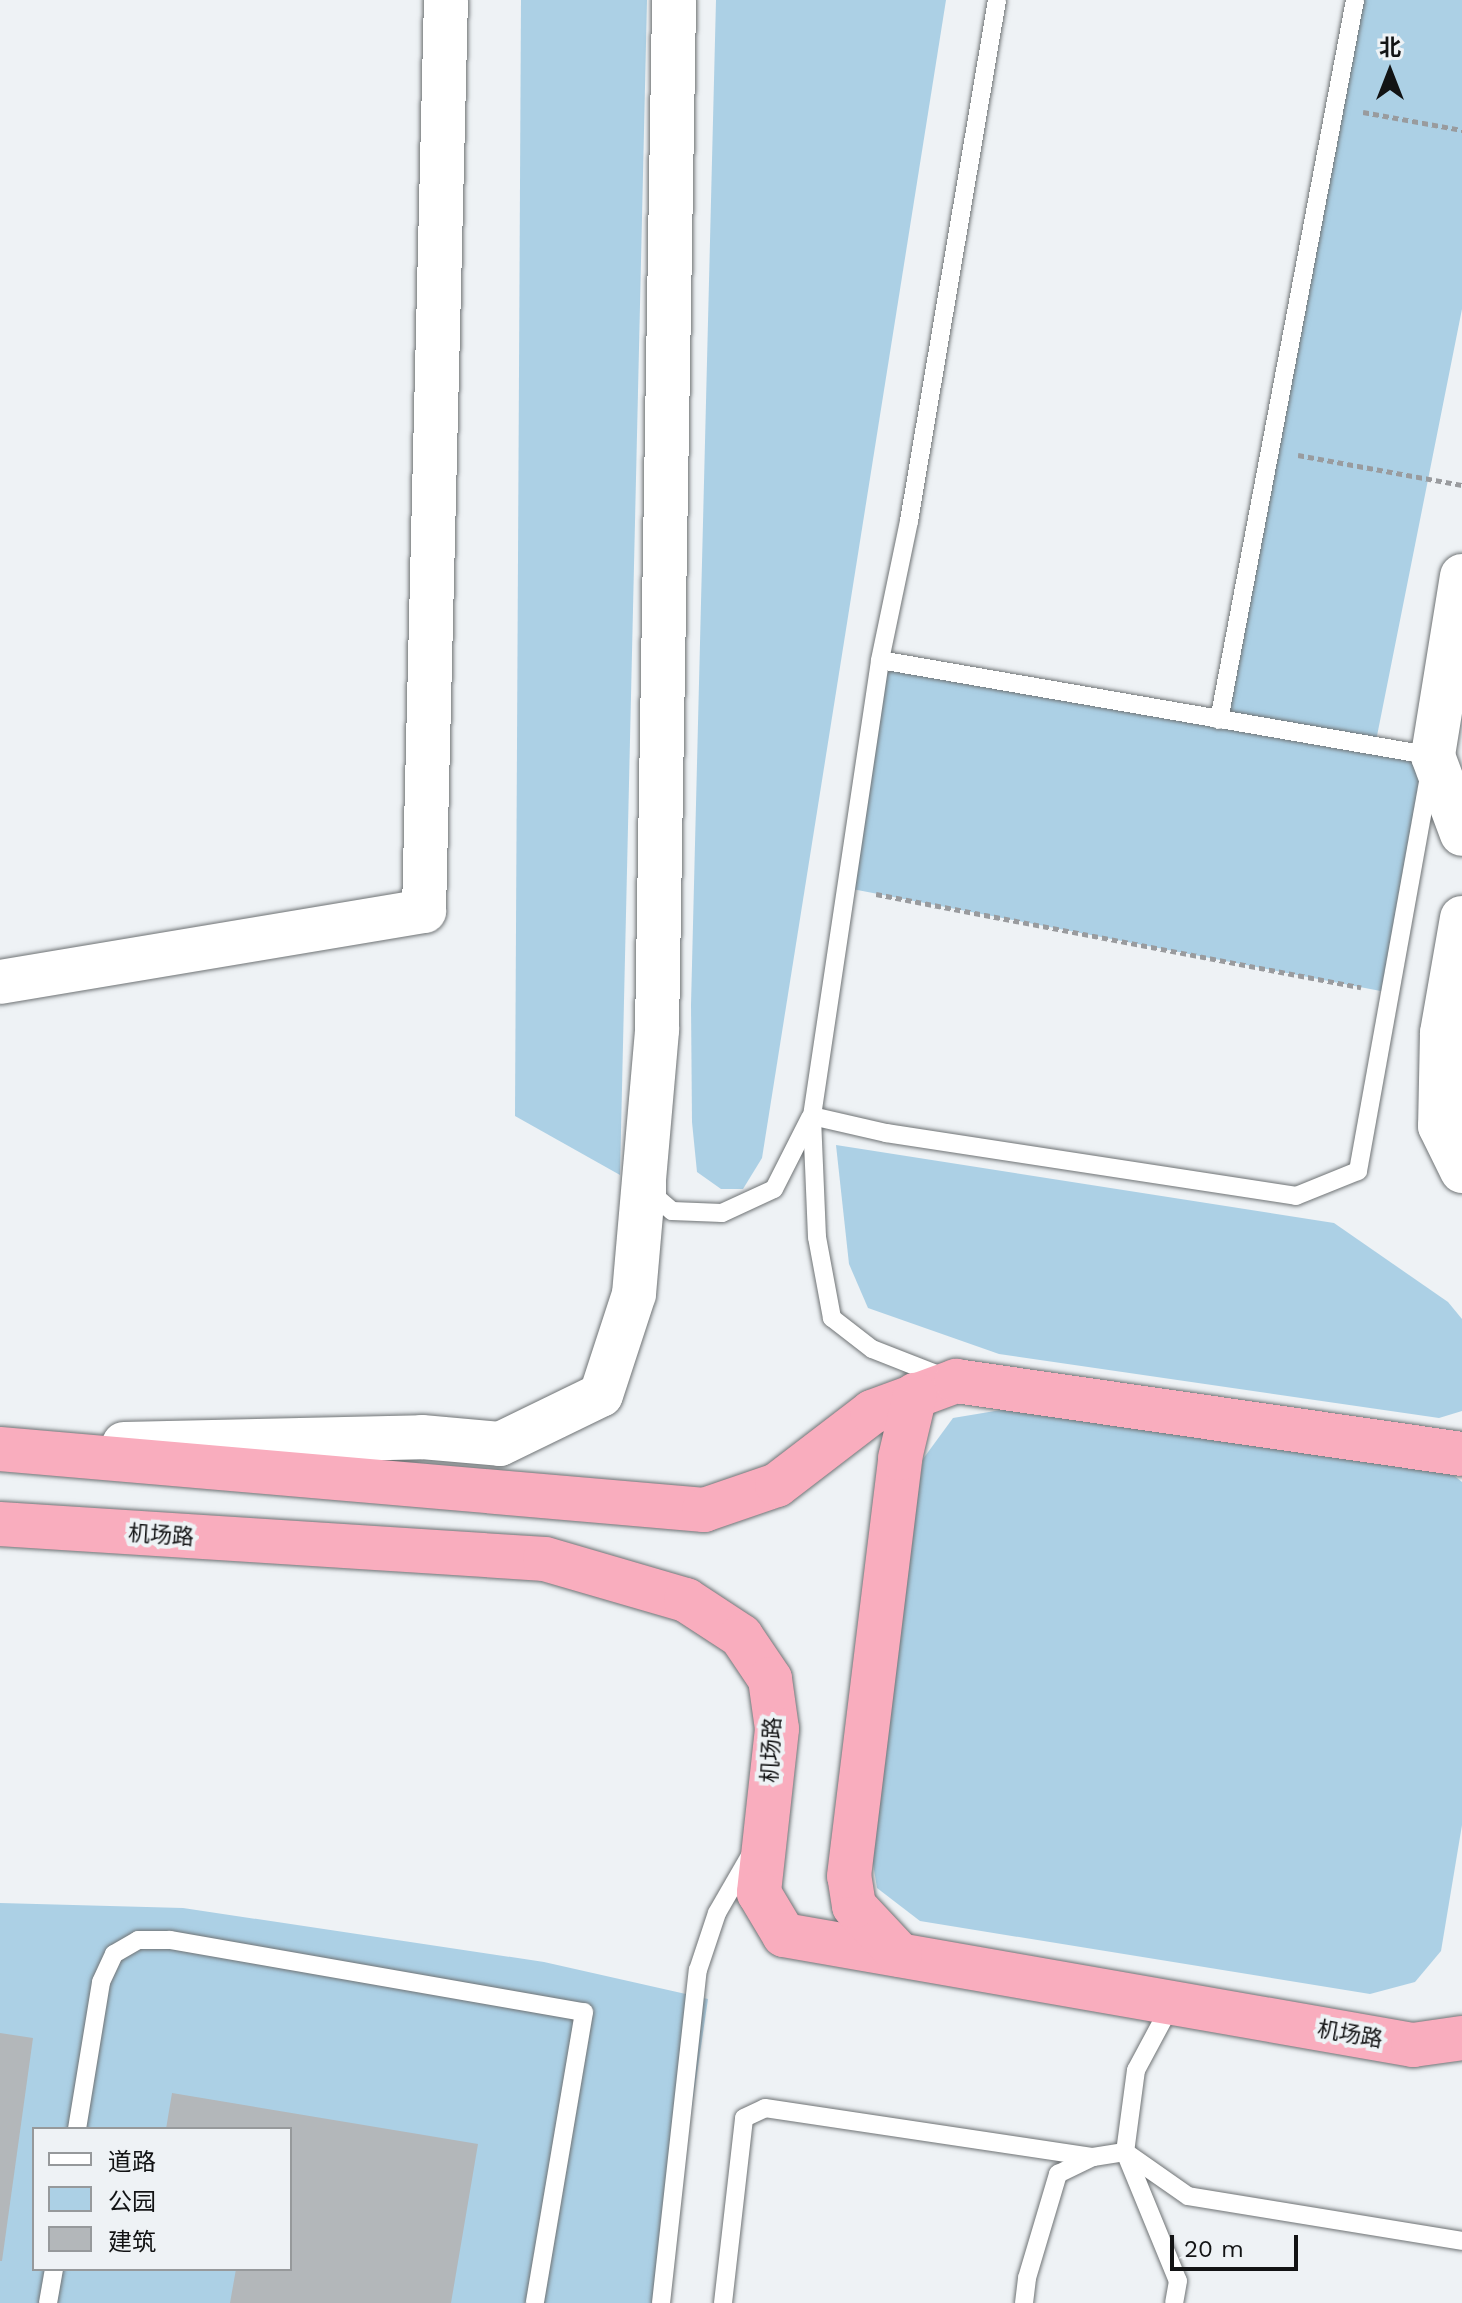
<!DOCTYPE html>
<html>
<head>
<meta charset="utf-8">
<style>
	body { margin:0 }
	#map { position:relative; width:1462px; height:2303px; overflow:hidden; background:#eef2f5; font-family:"Work Sans","Noto Sans SC",sans-serif }
	div>[style] { position:absolute }
	.green>* { inset:0; background:#acd0e5 }
	.building>* { inset:0; background:#b3b7ba }
	.path>* { height:5px; margin-top:-2.5px; transform-origin:0; background:repeating-linear-gradient(90deg,#999b9e 0 6px,transparent 0 10px) }
	.roads { filter:drop-shadow(0 0 2px #6f7375) drop-shadow(0 0 2px #6f7375) }
	.lane>* { height:18px; margin:-9px; padding:0 9px; transform-origin:9px; border-radius:9px; background:#fff }
	.secondary>* { height:44px; margin:-22px; padding:0 22px; transform-origin:22px; border-radius:22px; background:#fff }
	.highway>* { height:44px; margin:-22px; padding:0 22px; transform-origin:22px; border-radius:22px; background:#f9adbe }
	span { translate:-50% -50%; white-space:nowrap; text-align:center; line-height:1.15; -webkit-text-stroke:8px #eef2f5; paint-order:stroke }
	.street-label { font-size:22px; color:#121314 }
	.legend { position:absolute; left:32px; top:2127px; width:260px; height:144px; box-sizing:border-box; background:#eef2f5; border:2px solid #96999b; margin:0; padding:10px 14px; list-style:none; font-size:24px; color:#121314 }
	.legend li { display:flex; align-items:center; gap:16px; height:40px }
	.legend b { width:40px; border:2px solid #96999b }
	.north { position:absolute; left:1350px; top:32px; width:80px; height:80px; -webkit-text-stroke:6px #eef2f5; paint-order:stroke; rotate:0deg; font-size:22px; font-weight:700; line-height:32px; text-align:center; color:#121314 }
	.north::after { content:''; display:block; margin:auto; width:28px; height:36px; background:#121314; clip-path:polygon(50% 0,100% 100%,50% 72%,0 100%) }
	.scale { position:absolute; left:1170px; top:2235px; width:128px; height:36px; box-sizing:border-box; border:4px solid #121314; border-top:0; padding-left:10px; font-size:24px; line-height:28px; white-space:nowrap; color:#121314; -webkit-text-stroke:6px #eef2f5; paint-order:stroke }
</style>
</head>
<body>
<div id="map">
	<div class="green">
		<div style="clip-path:polygon(521px 0,647px 0,620px 1175px,515px 1116px)"></div>
		<div style="clip-path:polygon(716px 0,946px 0,762px 1158px,743px 1189px,721px 1189px,697px 1172px,692px 1122px,691px 1005px)"></div>
		<div style="clip-path:polygon(1355px 0,1462px 0,1462px 309px,1375px 746px,1433px 756px,1391px 993px,847px 888px,880px 660px,1219px 720px)"></div>
		<div style="clip-path:polygon(836px 1145px,1334px 1223px,1448px 1302px,1462px 1319px,1462px 1411px,1439px 1418px,999px 1354px,868px 1308px,849px 1264px)"></div>
		<div style="clip-path:polygon(1013px 1408px,1452px 1474px,1462px 1482px,1462px 1825px,1441px 1951px,1415px 1982px,1370px 1994px,920px 1921px,877px 1888px,868px 1833px,923px 1459px,953px 1418px)"></div>
		<div style="clip-path:polygon(evenodd,0 1903px,183px 1908px,544px 1962px,708px 1999px,663px 2303px,0 2303px,0 1903px,34px 2129px,290px 2129px,290px 2269px,34px 2269px,34px 2129px)"></div>
	</div>
	<div class="building">
		<div style="clip-path:polygon(0 2033px,33px 2038px,2px 2261px,0 2261px)"></div>
		<div style="clip-path:polygon(172px 2093px,478px 2144px,451px 2303px,230px 2303px,236px 2269px,290px 2269px,290px 2129px,166px 2129px)"></div>
	</div>
	<div class="path">
		<div style="left:1363px;top:112px;width:101px;rotate:10.3deg"></div>
		<div style="left:1298px;top:455px;width:167px;rotate:10.4deg"></div>
		<div style="left:876px;top:894px;width:494px;rotate:10.9deg"></div>
	</div>
	<div class="roads">
		<div class="lane">
			<div style="left:1219px;top:720px;width:733px;rotate:-79.3deg"></div>
			<div style="left:812px;top:1116px;width:76px;rotate:12.9deg"></div>
			<div style="left:886px;top:1133px;width:415px;rotate:8.7deg"></div>
			<div style="left:1296px;top:1196px;width:67px;rotate:-22deg"></div>
			<div style="left:1358px;top:1171px;width:422px;rotate:-79.8deg"></div>
			<div style="left:1433px;top:756px;width:561px;rotate:-170.15deg"></div>
			<div style="left:657px;top:1182px;width:16px;rotate:90deg"></div>
			<div style="left:657px;top:1198px;width:20px;rotate:41deg"></div>
			<div style="left:672px;top:1211px;width:50px;rotate:2.3deg"></div>
			<div style="left:722px;top:1213px;width:57px;rotate:-24.8deg"></div>
			<div style="left:774px;top:1189px;width:80px;rotate:-63.1deg"></div>
			<div style="left:946px;top:1378px;width:79px;rotate:-158.6deg"></div>
			<div style="left:872px;top:1349px;width:51px;rotate:-142.2deg"></div>
			<div style="left:832px;top:1318px;width:82px;rotate:-100.5deg"></div>
			<div style="left:817px;top:1237px;width:121px;rotate:-92.4deg"></div>
			<div style="left:812px;top:1116px;width:461px;rotate:-81.5deg"></div>
			<div style="left:880px;top:660px;width:142px;rotate:-78.2deg"></div>
			<div style="left:909px;top:521px;width:528px;rotate:-80.41deg"></div>
			<div style="left:1172px;top:2003px;width:76px;rotate:118.2deg"></div>
			<div style="left:1136px;top:2070px;width:83px;rotate:97.6deg"></div>
			<div style="left:1125px;top:2152px;width:77px;rotate:34.9deg"></div>
			<div style="left:1188px;top:2196px;width:278px;rotate:9.3deg"></div>
			<div style="left:77px;top:2129px;width:149px;rotate:-80.7deg"></div>
			<div style="left:101px;top:1982px;width:31px;rotate:-65deg"></div>
			<div style="left:114px;top:1954px;width:28px;rotate:-30deg"></div>
			<div style="left:138px;top:1940px;width:32px"></div>
			<div style="left:170px;top:1940px;width:420px;rotate:9.9deg"></div>
			<div style="left:584px;top:2012px;width:295px;rotate:99.6deg"></div>
			<div style="left:48px;top:2303px;width:35px;rotate:-80deg"></div>
			<div style="left:661px;top:2303px;width:335px;rotate:-83.7deg"></div>
			<div style="left:698px;top:1970px;width:60px;rotate:-71.6deg"></div>
			<div style="left:717px;top:1913px;width:68px;rotate:-60deg"></div>
			<div style="left:723px;top:2303px;width:186px;rotate:-83.5deg"></div>
			<div style="left:744px;top:2118px;width:23px;rotate:-25deg"></div>
			<div style="left:765px;top:2108px;width:332px;rotate:8.5deg"></div>
			<div style="left:1093px;top:2157px;width:32px;rotate:-9deg"></div>
			<div style="left:1125px;top:2152px;width:139px;rotate:67.7deg"></div>
			<div style="left:1178px;top:2281px;width:22px;rotate:100deg"></div>
			<div style="left:1024px;top:2303px;width:25px;rotate:-83deg"></div>
			<div style="left:1027px;top:2278px;width:109px;rotate:-73.4deg"></div>
			<div style="left:1058px;top:2174px;width:39px;rotate:-26deg"></div>
		</div>
		<div class="secondary">
			<div style="left:1462px;top:576px;width:182px;rotate:99.2deg"></div>
			<div style="left:1433px;top:756px;width:83px;rotate:69.6deg"></div>
			<div style="left:1462px;top:918px;width:117px;rotate:99.9deg"></div>
			<div style="left:1442px;top:1033px;width:93px;rotate:91.2deg"></div>
			<div style="left:1440px;top:1126px;width:50px;rotate:63.9deg"></div>
			<div style="left:0;top:982px;width:430px;rotate:-9.5deg"></div>
			<div style="left:424px;top:911px;width:911px;rotate:-88.62deg"></div>
			<div style="left:124px;top:1444px;width:298px;rotate:-1.3deg"></div>
			<div style="left:422px;top:1437px;width:78px;rotate:5.1deg"></div>
			<div style="left:500px;top:1444px;width:112px;rotate:-25.9deg"></div>
			<div style="left:601px;top:1395px;width:106px;rotate:-71.9deg"></div>
			<div style="left:634px;top:1294px;width:265px;rotate:-85deg"></div>
			<div style="left:657px;top:1030px;width:1030px;rotate:-89.05deg"></div>
		</div>
		<div class="highway">
			<div style="left:0;top:1449px;width:707px;rotate:4.95deg"></div>
			<div style="left:704px;top:1510px;width:77px;rotate:-18.9deg"></div>
			<div style="left:777px;top:1485px;width:120px;rotate:-37.5deg"></div>
			<div style="left:872px;top:1412px;width:90px;rotate:-20.3deg"></div>
			<div style="left:956px;top:1381px;width:511px;rotate:8.21deg"></div>
			<div style="left:0;top:1524px;width:546px;rotate:3.67deg"></div>
			<div style="left:545px;top:1559px;width:147px;rotate:16.2deg"></div>
			<div style="left:686px;top:1600px;width:66px;rotate:33.2deg"></div>
			<div style="left:741px;top:1636px;width:52px;rotate:56deg"></div>
			<div style="left:770px;top:1679px;width:50px;rotate:82deg"></div>
			<div style="left:777px;top:1729px;width:165px;rotate:96.3deg"></div>
			<div style="left:759px;top:1893px;width:49px;rotate:59.2deg"></div>
			<div style="left:784px;top:1935px;width:639px;rotate:9.92deg"></div>
			<div style="left:1413px;top:2045px;width:49px;rotate:-8.1deg"></div>
			<div style="left:900px;top:1955px;width:67px;rotate:-133.2deg"></div>
			<div style="left:854px;top:1906px;width:30px;rotate:-99deg"></div>
			<div style="left:849px;top:1876px;width:421px;rotate:-83deg"></div>
			<div style="left:900px;top:1458px;width:65px;rotate:-76.6deg"></div>
		</div>
	</div>
	<div class="street-label">
		<span style="left:161px;top:1535px;rotate:4deg">机场路</span>
		<span style="left:771px;top:1750px;rotate:-87deg">机场路</span>
		<span style="left:1350px;top:2034px;rotate:10deg">机场路</span>
	</div>
	<ul class="legend">
	<li><b style="height:10px;background:#fff"></b>道路</li>
	<li><b style="height:22px;background:#acd0e5"></b>公园</li>
	<li><b style="height:22px;background:#b3b7ba"></b>建筑</li>
	</ul>
	<div class="north">北</div>
	<div class="scale">20 m</div>
</div>
</body>
</html>
